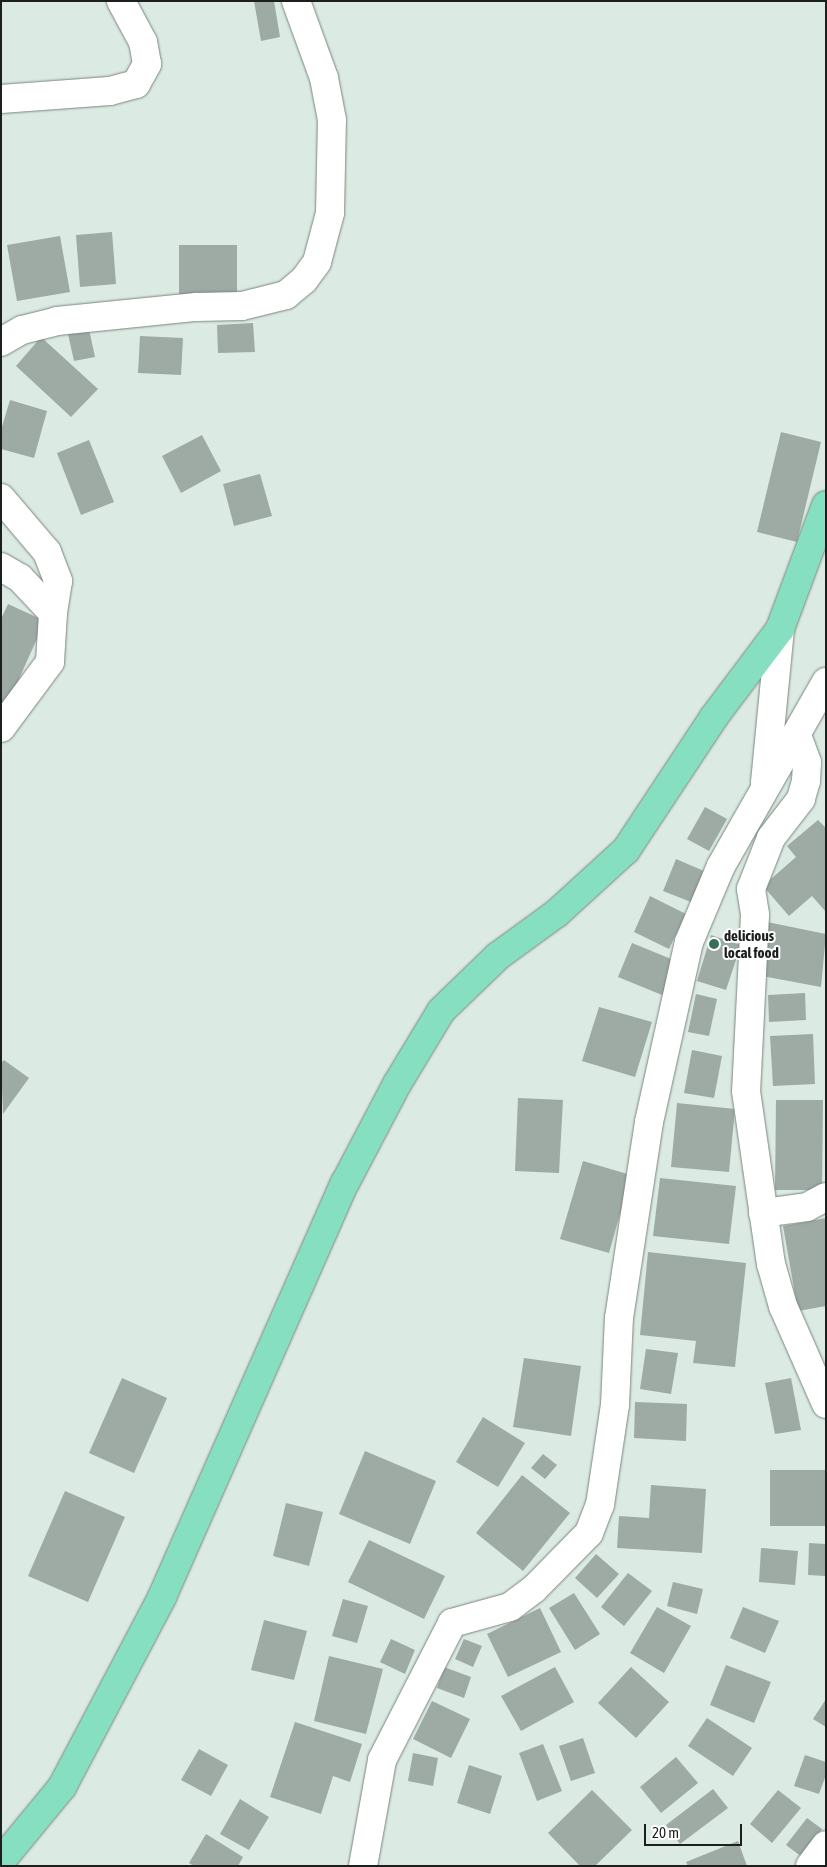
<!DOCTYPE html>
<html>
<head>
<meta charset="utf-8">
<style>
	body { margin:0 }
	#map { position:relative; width:827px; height:1867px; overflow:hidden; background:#dbeae2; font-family:"Asap Condensed",sans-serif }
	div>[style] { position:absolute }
	.building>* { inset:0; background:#9daba4 }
	.roads { filter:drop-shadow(0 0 1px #79867f) drop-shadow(0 0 1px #79867f) }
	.street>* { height:28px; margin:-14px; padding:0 14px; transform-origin:14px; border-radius:14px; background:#fff }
	.primary>* { height:28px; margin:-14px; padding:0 14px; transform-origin:14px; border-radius:14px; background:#86dfc0 }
	.dots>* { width:14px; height:14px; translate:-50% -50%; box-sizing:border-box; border:2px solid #fff; border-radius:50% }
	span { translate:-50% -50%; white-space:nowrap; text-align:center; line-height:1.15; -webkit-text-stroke:4px #fff; paint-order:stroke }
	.poi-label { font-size:15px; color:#1b201e; font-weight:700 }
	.left { translate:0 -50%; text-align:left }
	.frame { position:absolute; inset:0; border:2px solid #1b201e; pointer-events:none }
	.scale { position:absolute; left:644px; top:1824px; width:98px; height:22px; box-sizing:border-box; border:2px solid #1b201e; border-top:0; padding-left:6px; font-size:15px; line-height:18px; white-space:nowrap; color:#1b201e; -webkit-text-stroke:4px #fff; paint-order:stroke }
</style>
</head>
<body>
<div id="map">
	<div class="building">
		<div style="clip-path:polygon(254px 1px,274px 1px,280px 37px,261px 41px)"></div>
		<div style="clip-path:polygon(112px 232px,116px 284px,80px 287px,76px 235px)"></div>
		<div style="clip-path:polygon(60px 236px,70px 292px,17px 301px,7px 245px)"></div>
		<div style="clip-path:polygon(179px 245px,237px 245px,237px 295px,179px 294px)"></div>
		<div style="clip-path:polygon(253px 323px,255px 352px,218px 353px,217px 325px)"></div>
		<div style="clip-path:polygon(89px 329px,95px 357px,74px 361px,68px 334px)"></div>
		<div style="clip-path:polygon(140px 336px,183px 338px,181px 375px,138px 373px)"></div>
		<div style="clip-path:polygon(41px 337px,98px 389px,71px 417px,16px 366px)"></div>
		<div style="clip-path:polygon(10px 400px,47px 411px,34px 458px,1px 449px,1px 430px)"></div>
		<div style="clip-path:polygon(781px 432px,821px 442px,797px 542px,757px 532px)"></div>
		<div style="clip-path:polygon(202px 435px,221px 471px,181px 493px,162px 456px)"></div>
		<div style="clip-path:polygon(89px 440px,114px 502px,81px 515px,57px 453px)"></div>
		<div style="clip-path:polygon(260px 474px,272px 516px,234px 526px,223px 484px)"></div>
		<div style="clip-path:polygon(8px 604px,45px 621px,5px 710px,1px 708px,1px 619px)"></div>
		<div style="clip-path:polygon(705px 807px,727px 819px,709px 851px,687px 839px)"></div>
		<div style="clip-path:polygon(818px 820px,826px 828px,826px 912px,812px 896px,789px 916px,763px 886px,796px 857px,787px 846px)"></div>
		<div style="clip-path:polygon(676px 859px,704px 871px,691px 902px,663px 891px)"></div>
		<div style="clip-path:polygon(650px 896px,686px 914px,669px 949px,634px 932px)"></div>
		<div style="clip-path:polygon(767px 922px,826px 934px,821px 987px,757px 975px)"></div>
		<div style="clip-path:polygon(711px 935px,741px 945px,726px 990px,697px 981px)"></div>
		<div style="clip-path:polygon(632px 943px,676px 961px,662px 995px,618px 977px)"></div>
		<div style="clip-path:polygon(805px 993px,806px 1020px,769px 1022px,768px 995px)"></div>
		<div style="clip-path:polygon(696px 994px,717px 999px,709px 1036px,688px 1032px)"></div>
		<div style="clip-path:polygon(599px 1007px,652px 1022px,635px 1077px,582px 1061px)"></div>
		<div style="clip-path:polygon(813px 1034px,815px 1084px,773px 1086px,770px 1036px)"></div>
		<div style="clip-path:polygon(692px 1050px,722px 1056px,714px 1098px,684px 1093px)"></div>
		<div style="clip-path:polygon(4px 1060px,29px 1078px,3px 1114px,1px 1063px)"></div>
		<div style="clip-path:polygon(518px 1098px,563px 1100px,559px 1173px,515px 1171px)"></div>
		<div style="clip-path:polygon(776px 1100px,823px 1100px,822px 1190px,775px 1190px)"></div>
		<div style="clip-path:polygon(677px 1103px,735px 1109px,729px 1172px,671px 1167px)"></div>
		<div style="clip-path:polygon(583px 1161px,631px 1175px,609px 1253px,560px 1239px)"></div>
		<div style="clip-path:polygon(660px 1178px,736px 1186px,729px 1244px,653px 1236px)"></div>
		<div style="clip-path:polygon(826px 1218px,826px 1306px,798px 1311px,783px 1226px)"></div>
		<div style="clip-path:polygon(648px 1252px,746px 1263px,735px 1367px,693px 1363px,696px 1341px,640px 1335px)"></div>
		<div style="clip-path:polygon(646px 1349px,678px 1353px,671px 1394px,640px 1389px)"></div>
		<div style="clip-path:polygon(524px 1358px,581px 1366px,571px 1436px,513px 1427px)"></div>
		<div style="clip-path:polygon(122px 1378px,167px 1398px,134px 1473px,89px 1453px)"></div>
		<div style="clip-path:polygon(791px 1378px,801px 1430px,775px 1434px,765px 1383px)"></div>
		<div style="clip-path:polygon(635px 1402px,687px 1404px,686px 1441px,634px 1438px)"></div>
		<div style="clip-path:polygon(483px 1417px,525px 1443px,498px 1487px,456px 1462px)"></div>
		<div style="clip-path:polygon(365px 1451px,436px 1481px,410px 1544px,339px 1514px)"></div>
		<div style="clip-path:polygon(543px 1454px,557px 1465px,545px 1479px,531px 1468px)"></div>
		<div style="clip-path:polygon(770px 1470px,826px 1470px,826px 1526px,770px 1526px)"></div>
		<div style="clip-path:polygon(522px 1475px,570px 1513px,523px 1571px,476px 1533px)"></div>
		<div style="clip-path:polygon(651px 1485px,706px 1489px,702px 1553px,617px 1548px,619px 1516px,649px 1518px)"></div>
		<div style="clip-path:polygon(65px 1491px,125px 1517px,88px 1602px,28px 1576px)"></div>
		<div style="clip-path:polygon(286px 1503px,323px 1512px,309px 1566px,273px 1556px)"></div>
		<div style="clip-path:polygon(369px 1540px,445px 1576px,424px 1619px,348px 1582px)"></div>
		<div style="clip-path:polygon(809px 1543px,826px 1544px,826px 1576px,808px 1575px)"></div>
		<div style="clip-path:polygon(761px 1548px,798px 1551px,795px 1585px,759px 1582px)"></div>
		<div style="clip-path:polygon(596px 1554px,619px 1574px,597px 1598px,575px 1578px)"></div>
		<div style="clip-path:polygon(628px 1573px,652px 1591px,624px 1626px,601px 1607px)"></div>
		<div style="clip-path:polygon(673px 1582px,703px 1589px,697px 1614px,667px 1606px)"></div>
		<div style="clip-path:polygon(574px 1593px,600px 1634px,575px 1650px,549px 1608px)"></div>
		<div style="clip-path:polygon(343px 1599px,368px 1606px,357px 1643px,332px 1636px)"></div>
		<div style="clip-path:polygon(657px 1607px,691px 1626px,664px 1673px,630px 1653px)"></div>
		<div style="clip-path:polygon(743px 1607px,779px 1621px,765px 1653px,730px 1638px)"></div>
		<div style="clip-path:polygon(540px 1608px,561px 1652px,508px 1677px,487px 1634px)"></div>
		<div style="clip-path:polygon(264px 1620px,307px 1631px,294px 1680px,251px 1670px)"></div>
		<div style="clip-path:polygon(391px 1639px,415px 1650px,405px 1674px,380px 1662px)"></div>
		<div style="clip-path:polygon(464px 1639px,482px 1646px,473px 1667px,455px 1659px)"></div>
		<div style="clip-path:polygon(329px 1656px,383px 1669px,366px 1734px,314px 1721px)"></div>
		<div style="clip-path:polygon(726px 1665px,771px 1682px,754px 1723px,710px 1705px)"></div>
		<div style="clip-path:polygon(444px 1667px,471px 1677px,464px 1698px,437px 1688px)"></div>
		<div style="clip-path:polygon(555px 1667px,574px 1702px,521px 1731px,501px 1696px)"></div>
		<div style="clip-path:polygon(631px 1667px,669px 1702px,636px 1738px,598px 1703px)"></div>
		<div style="clip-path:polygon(826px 1699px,826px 1727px,813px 1719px)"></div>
		<div style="clip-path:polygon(432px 1701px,470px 1719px,451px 1758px,413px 1739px)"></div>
		<div style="clip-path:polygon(707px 1718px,752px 1748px,733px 1776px,688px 1746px)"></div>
		<div style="clip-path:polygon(295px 1722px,362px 1744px,350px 1782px,333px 1776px,321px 1814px,270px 1797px)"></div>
		<div style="clip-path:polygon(583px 1738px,595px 1773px,571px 1781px,559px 1746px)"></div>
		<div style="clip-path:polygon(543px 1744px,562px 1791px,537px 1801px,519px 1753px)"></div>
		<div style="clip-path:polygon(199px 1749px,228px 1765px,211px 1796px,181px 1780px)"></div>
		<div style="clip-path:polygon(413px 1753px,438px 1758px,433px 1786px,408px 1781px)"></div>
		<div style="clip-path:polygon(805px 1755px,826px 1762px,826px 1775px,819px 1794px,794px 1786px)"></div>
		<div style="clip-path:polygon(676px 1757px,698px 1783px,661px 1813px,640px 1787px)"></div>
		<div style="clip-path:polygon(469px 1765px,502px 1776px,490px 1814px,457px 1803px)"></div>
		<div style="clip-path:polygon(713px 1789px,728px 1808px,680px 1844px,666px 1825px)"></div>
		<div style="clip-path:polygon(592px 1790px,632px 1830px,595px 1866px,580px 1866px,548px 1833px)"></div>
		<div style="clip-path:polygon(778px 1790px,801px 1808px,772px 1843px,750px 1824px)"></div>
		<div style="clip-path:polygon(240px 1799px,269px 1817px,249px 1850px,220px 1834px)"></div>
		<div style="clip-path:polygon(807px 1818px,822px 1829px,802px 1857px,786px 1845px)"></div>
		<div style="clip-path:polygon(206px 1834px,243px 1857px,238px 1866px,194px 1866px,189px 1863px)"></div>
		<div style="clip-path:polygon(738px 1841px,747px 1866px,688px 1866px,686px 1862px)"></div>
	</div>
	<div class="roads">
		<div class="street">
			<div style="left:1px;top:99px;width:109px;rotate:-4.2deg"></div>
			<div style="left:110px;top:91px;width:27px;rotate:-15deg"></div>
			<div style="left:136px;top:84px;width:23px;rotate:-61deg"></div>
			<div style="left:147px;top:64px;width:22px;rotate:-100deg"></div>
			<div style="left:143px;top:42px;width:47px;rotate:-118.2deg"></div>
			<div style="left:1px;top:342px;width:24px;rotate:-30deg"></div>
			<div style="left:22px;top:330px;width:36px;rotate:-14deg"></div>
			<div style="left:57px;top:321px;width:140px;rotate:-5.8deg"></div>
			<div style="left:196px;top:307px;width:46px;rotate:-1.2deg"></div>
			<div style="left:242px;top:306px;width:45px;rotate:-14deg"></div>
			<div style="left:286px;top:295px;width:23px;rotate:-40deg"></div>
			<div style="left:304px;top:280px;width:22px;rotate:-54deg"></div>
			<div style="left:317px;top:262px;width:51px;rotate:-75.1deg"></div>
			<div style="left:330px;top:213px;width:93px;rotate:-88.8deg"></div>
			<div style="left:332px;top:120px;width:43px;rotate:-100.8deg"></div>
			<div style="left:324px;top:78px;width:82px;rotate:-110deg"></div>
			<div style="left:1px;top:498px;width:71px;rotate:49.6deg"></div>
			<div style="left:47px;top:552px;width:31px;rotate:69deg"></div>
			<div style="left:58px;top:581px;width:32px;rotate:99deg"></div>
			<div style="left:1px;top:567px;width:22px;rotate:30deg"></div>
			<div style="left:20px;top:578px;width:48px;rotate:46.7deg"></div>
			<div style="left:53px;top:613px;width:49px;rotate:93.5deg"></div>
			<div style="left:50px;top:662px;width:82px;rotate:126.6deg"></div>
			<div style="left:797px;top:735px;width:29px;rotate:70deg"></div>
			<div style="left:807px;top:762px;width:19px;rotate:93deg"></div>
			<div style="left:806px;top:781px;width:19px;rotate:106deg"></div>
			<div style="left:801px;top:799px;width:49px;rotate:127.6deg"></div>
			<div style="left:771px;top:838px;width:55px;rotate:111.4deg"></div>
			<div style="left:751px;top:889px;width:26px;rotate:81deg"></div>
			<div style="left:755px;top:915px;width:176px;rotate:92.9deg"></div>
			<div style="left:746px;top:1091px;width:175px;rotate:81.8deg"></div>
			<div style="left:771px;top:1264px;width:44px;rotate:74.1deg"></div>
			<div style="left:783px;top:1306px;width:107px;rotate:66.3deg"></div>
			<div style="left:765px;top:782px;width:154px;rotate:-84.4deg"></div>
			<div style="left:763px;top:1213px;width:44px;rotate:-7.8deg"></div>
			<div style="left:807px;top:1207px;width:21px;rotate:-28deg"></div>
			<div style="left:363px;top:1866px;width:108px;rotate:-79.8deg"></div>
			<div style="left:382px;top:1760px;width:154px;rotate:-62.9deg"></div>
			<div style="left:452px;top:1623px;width:60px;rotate:-15.4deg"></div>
			<div style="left:510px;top:1607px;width:30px;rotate:-37deg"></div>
			<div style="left:534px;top:1589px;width:78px;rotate:-45.5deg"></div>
			<div style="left:589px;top:1533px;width:30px;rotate:-69deg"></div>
			<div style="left:600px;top:1505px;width:101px;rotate:-81.5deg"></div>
			<div style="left:615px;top:1405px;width:87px;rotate:-87.4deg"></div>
			<div style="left:619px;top:1318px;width:198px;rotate:-81.3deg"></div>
			<div style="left:649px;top:1122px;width:184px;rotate:-77.5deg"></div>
			<div style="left:689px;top:942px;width:82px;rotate:-67.2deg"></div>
			<div style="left:721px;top:866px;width:212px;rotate:-60.3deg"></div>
			<div style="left:810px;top:1866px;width:26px;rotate:-53deg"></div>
		</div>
		<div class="primary">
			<div style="left:1px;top:1861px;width:96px;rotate:-50.5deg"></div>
			<div style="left:62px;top:1787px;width:215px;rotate:-62.2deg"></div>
			<div style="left:162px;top:1597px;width:453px;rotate:-66.2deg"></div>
			<div style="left:345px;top:1183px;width:112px;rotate:-62.3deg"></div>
			<div style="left:397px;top:1084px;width:85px;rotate:-58.9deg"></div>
			<div style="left:441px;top:1011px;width:79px;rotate:-44deg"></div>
			<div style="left:498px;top:956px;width:73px;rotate:-36.1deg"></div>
			<div style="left:557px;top:913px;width:93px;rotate:-42.4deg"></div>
			<div style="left:626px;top:850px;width:159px;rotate:-56.5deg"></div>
			<div style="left:714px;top:717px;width:110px;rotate:-53.1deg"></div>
			<div style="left:780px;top:629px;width:132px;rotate:-69.6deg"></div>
		</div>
	</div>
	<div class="dots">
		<div style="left:714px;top:944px;background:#377059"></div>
	</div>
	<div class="poi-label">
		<span class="left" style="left:724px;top:944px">delicious<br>local food</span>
	</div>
	<div class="frame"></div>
	<div class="scale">20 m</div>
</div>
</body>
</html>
